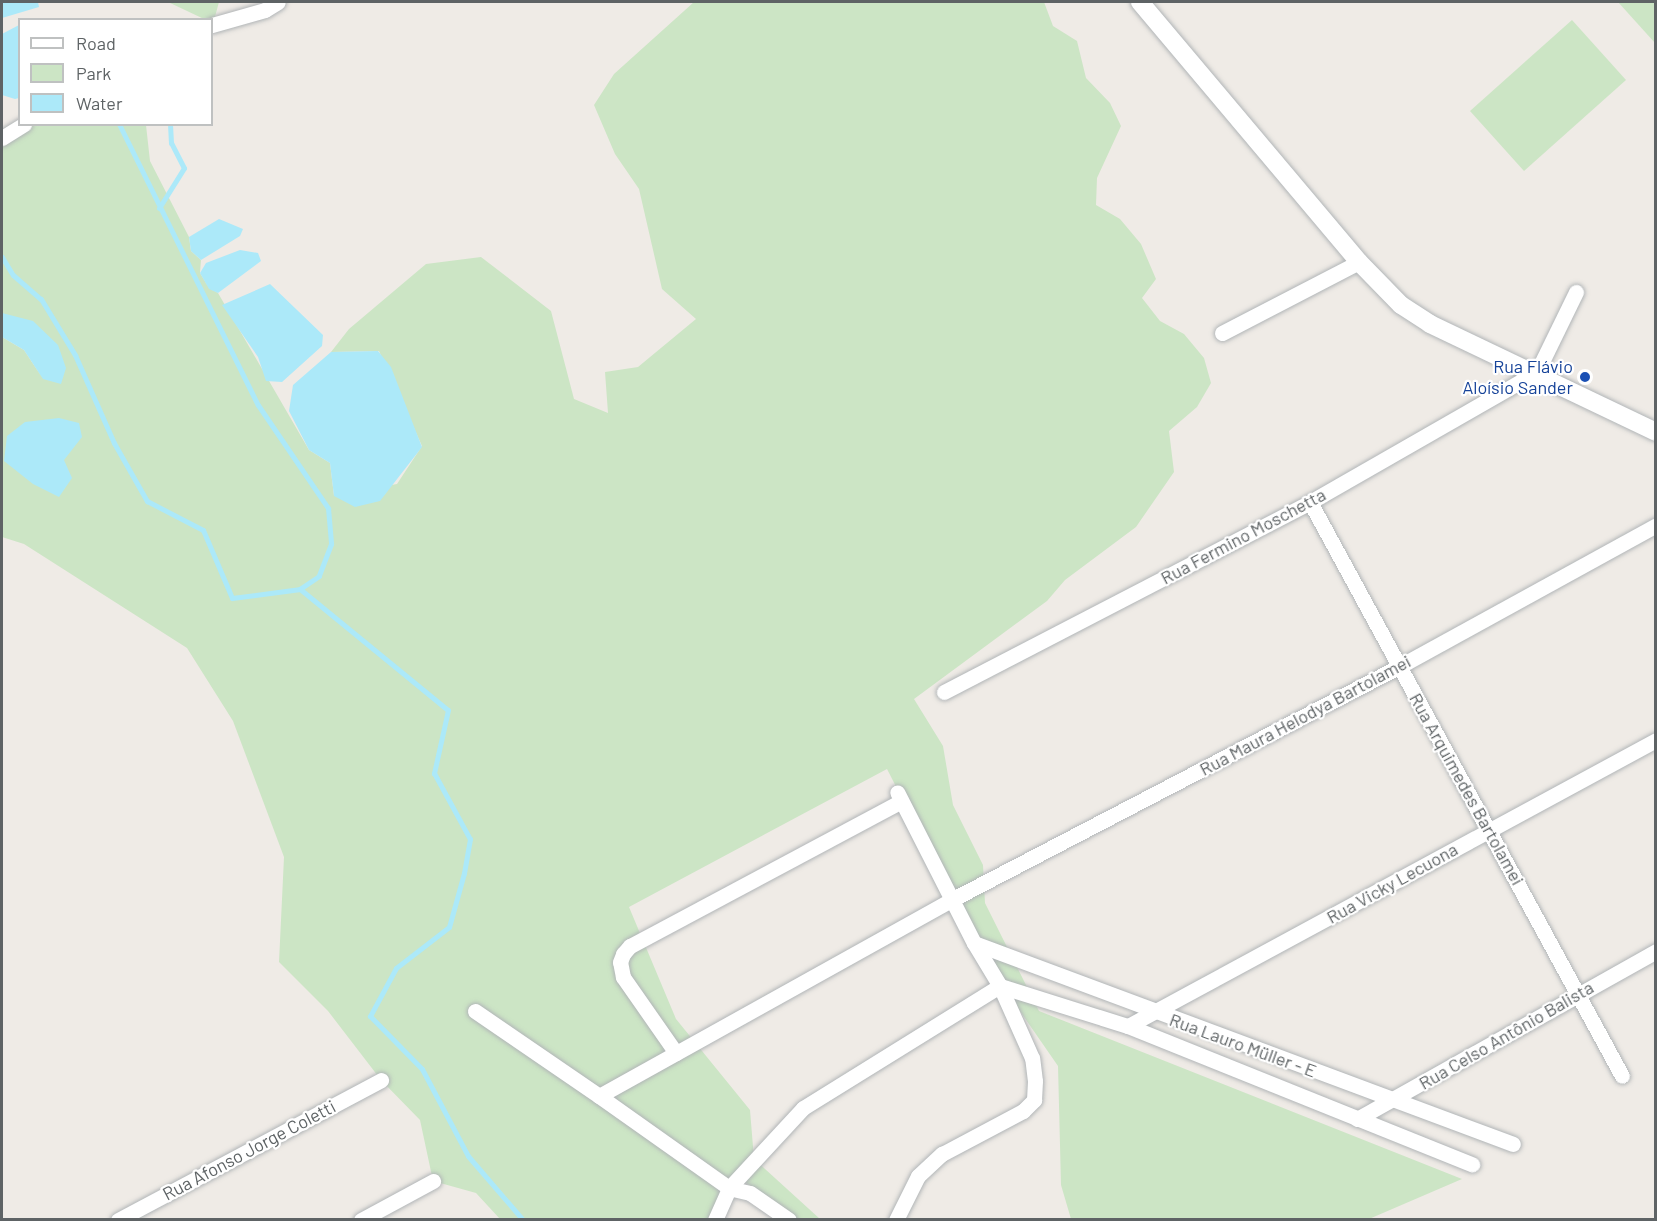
<!DOCTYPE html>
<html>
<head>
<meta charset="utf-8">
<style>
	body { margin:0 }
	#map { position:relative; width:1657px; height:1221px; overflow:hidden; background:#efebe6; font-family:Barlow,sans-serif }
	div>[style] { position:absolute }
	.green>* { inset:0; background:#cce5c5 }
	.water>* { inset:0; background:#ace9f9 }
	.stream>* { height:5px; margin:-2.5px; padding:0 2.5px; transform-origin:2.5px; border-radius:2.5px; background:#ace9f9 }
	.roads { filter:drop-shadow(0 0 2px #b1b5b7) drop-shadow(0 0 2px #b1b5b7) }
	.minor>* { height:15px; margin:-7.5px; padding:0 7.5px; transform-origin:7.5px; border-radius:7.5px; background:#fff }
	.tertiary>* { height:18px; margin:-9px; padding:0 9px; transform-origin:9px; border-radius:9px; background:#fff }
	.dots>* { width:16px; height:16px; translate:-50% -50%; box-sizing:border-box; border:3px solid #fff; border-radius:50% }
	span { translate:-50% -50%; white-space:nowrap; text-align:center; line-height:1.15; -webkit-text-stroke:4.5px #fff; paint-order:stroke }
	.transit-label { font-size:18px; color:#164399 }
	.right { translate:-100% -50%; text-align:right }
	.street-label { font-size:18px; color:#5e6365 }
	.frame { position:absolute; inset:0; border:3px solid #5e6365; pointer-events:none }
	.legend { position:absolute; left:18px; top:18px; width:195px; height:108px; box-sizing:border-box; background:#fff; border:2px solid #bfc1c1; margin:0; padding:8px 10px; list-style:none; font-size:18px; color:#5e6365 }
	.legend li { display:flex; align-items:center; gap:12px; height:30px }
	.legend b { width:30px; border:2px solid #bfc1c1 }
</style>
</head>
<body>
<div id="map">
	<div class="green">
		<div style="clip-path:polygon(168px 2px,219px 2px,213px 24px,212px 20px,204px 19px)"></div>
		<div style="clip-path:polygon(694px 2px,1044px 2px,1053px 26px,1077px 41px,1086px 78px,1110px 103px,1121px 126px,1097px 178px,1096px 205px,1120px 219px,1141px 244px,1156px 279px,1142px 298px,1160px 321px,1184px 334px,1204px 358px,1211px 383px,1197px 407px,1169px 431px,1174px 472px,1136px 527px,1065px 580px,1047px 601px,914px 699px,943px 746px,953px 805px,983px 865px,985px 903px,1039px 1011px,1462px 1179px,1369px 1219px,1071px 1219px,1061px 1185px,1058px 1066px,986px 962px,887px 769px,629px 907px,676px 1019px,750px 1110px,754px 1159px,820px 1219px,781px 1219px,770px 1200px,738px 1177px,715px 1220px,500px 1219px,476px 1193px,433px 1181px,420px 1120px,381px 1080px,328px 1011px,279px 962px,284px 857px,233px 721px,187px 648px,24px 544px,2px 537px,2px 337px,24px 350px,43px 379px,2px 313px,2px 317px,2px 138px,24px 125px,146px 125px,150px 161px,189px 237px,191px 251px,201px 260px,200px 273px,209px 288px,218px 293px,309px 450px,330px 463px,334px 496px,397px 484px,422px 446px,379px 351px,331px 352px,349px 329px,426px 264px,481px 257px,551px 311px,574px 399px,608px 413px,605px 372px,638px 367px,696px 319px,662px 289px,639px 189px,615px 154px,594px 105px,614px 74px)"></div>
		<div style="clip-path:polygon(1618px 2px,1655px 2px,1655px 43px)"></div>
		<div style="clip-path:polygon(1572px 20px,1626px 80px,1524px 171px,1470px 111px)"></div>
	</div>
	<div class="water">
		<div style="clip-path:polygon(2px 2px,38px 2px,39px 7px,2px 18px)"></div>
		<div style="clip-path:polygon(19px 25px,19px 98px,15px 99px,2px 95px,2px 34px)"></div>
		<div style="clip-path:polygon(219px 219px,243px 229px,240px 236px,201px 260px,191px 251px,189px 237px)"></div>
		<div style="clip-path:polygon(240px 250px,258px 253px,261px 261px,218px 293px,209px 289px,200px 273px,206px 263px)"></div>
		<div style="clip-path:polygon(270px 284px,323px 335px,322px 346px,282px 382px,266px 381px,258px 357px,222px 305px)"></div>
		<div style="clip-path:polygon(2px 313px,33px 321px,58px 345px,66px 368px,61px 384px,43px 379px,24px 350px,2px 337px)"></div>
		<div style="clip-path:polygon(378px 351px,391px 367px,422px 447px,380px 501px,355px 507px,334px 496px,330px 463px,309px 450px,289px 411px,293px 385px,331px 352px)"></div>
		<div style="clip-path:polygon(59px 418px,79px 423px,82px 437px,64px 460px,72px 478px,59px 497px,33px 484px,4px 461px,7px 436px,25px 422px)"></div>
	</div>
	<div class="stream">
		<div style="left:119px;top:124px;width:313px;rotate:63.7deg"></div>
		<div style="left:258px;top:405px;width:125px;rotate:55.8deg"></div>
		<div style="left:328px;top:508px;width:36px;rotate:85deg"></div>
		<div style="left:331px;top:544px;width:34px;rotate:111deg"></div>
		<div style="left:319px;top:576px;width:23px;rotate:146deg"></div>
		<div style="left:159px;top:208px;width:47px;rotate:-58deg"></div>
		<div style="left:184px;top:168px;width:28px;rotate:-117deg"></div>
		<div style="left:171px;top:143px;width:17px;rotate:-93deg"></div>
		<div style="left:2px;top:257px;width:21px;rotate:59deg"></div>
		<div style="left:13px;top:275px;width:37px;rotate:41deg"></div>
		<div style="left:41px;top:299px;width:66px;rotate:58.7deg"></div>
		<div style="left:75px;top:355px;width:96px;rotate:66.1deg"></div>
		<div style="left:114px;top:443px;width:67px;rotate:60.4deg"></div>
		<div style="left:147px;top:501px;width:63px;rotate:27.4deg"></div>
		<div style="left:203px;top:530px;width:74px;rotate:66.9deg"></div>
		<div style="left:232px;top:598px;width:69px;rotate:-7.5deg"></div>
		<div style="left:300px;top:589px;width:191px;rotate:39.3deg"></div>
		<div style="left:448px;top:710px;width:65px;rotate:102.5deg"></div>
		<div style="left:434px;top:773px;width:75px;rotate:61.4deg"></div>
		<div style="left:470px;top:839px;width:35px;rotate:100deg"></div>
		<div style="left:464px;top:873px;width:56px;rotate:105.5deg"></div>
		<div style="left:449px;top:927px;width:67px;rotate:142.3deg"></div>
		<div style="left:396px;top:968px;width:55px;rotate:118.4deg"></div>
		<div style="left:370px;top:1016px;width:74px;rotate:45.5deg"></div>
		<div style="left:422px;top:1069px;width:98px;rotate:62.1deg"></div>
		<div style="left:468px;top:1156px;width:84px;rotate:49.3deg"></div>
	</div>
	<div class="roads">
		<div class="minor">
			<div style="left:212px;top:25px;width:55px;rotate:-15.8deg"></div>
			<div style="left:265px;top:10px;width:15px;rotate:-32deg"></div>
			<div style="left:2px;top:138px;width:26px;rotate:-32deg"></div>
			<div style="left:1222px;top:333px;width:154px;rotate:-27.4deg"></div>
			<div style="left:1310px;top:502px;width:653px;rotate:61.47deg"></div>
			<div style="left:944px;top:692px;width:412px;rotate:-27.4deg"></div>
			<div style="left:1310px;top:502px;width:262px;rotate:-29.8deg"></div>
			<div style="left:1537px;top:372px;width:89px;rotate:-64deg"></div>
			<div style="left:974px;top:943px;width:575px;rotate:20.45deg"></div>
			<div style="left:475px;top:1011px;width:150px;rotate:34.4deg"></div>
			<div style="left:1128px;top:1026px;width:600px;rotate:-28.44deg"></div>
			<div style="left:676px;top:1053px;width:93px;rotate:-124.9deg"></div>
			<div style="left:623px;top:977px;width:15px;rotate:-101deg"></div>
			<div style="left:620px;top:962px;width:9px;rotate:-69deg"></div>
			<div style="left:623px;top:954px;width:11px;rotate:-49deg"></div>
			<div style="left:630px;top:946px;width:307px;rotate:-28.1deg"></div>
			<div style="left:1357px;top:1119px;width:343px;rotate:-29.3deg"></div>
			<div style="left:118px;top:1220px;width:298px;rotate:-28deg"></div>
			<div style="left:361px;top:1220px;width:82px;rotate:-28.4deg"></div>
			<div style="left:715px;top:1220px;width:35px;rotate:-66deg"></div>
			<div style="left:729px;top:1188px;width:109px;rotate:-47.2deg"></div>
			<div style="left:803px;top:1108px;width:232px;rotate:-31.8deg"></div>
			<div style="left:1000px;top:986px;width:134px;rotate:17.4deg"></div>
			<div style="left:1128px;top:1026px;width:371px;rotate:21.9deg"></div>
			<div style="left:789px;top:1220px;width:47px;rotate:-145.3deg"></div>
			<div style="left:750px;top:1193px;width:22px;rotate:-167deg"></div>
			<div style="left:729px;top:1188px;width:159px;rotate:-144.7deg"></div>
			<div style="left:599px;top:1096px;width:403px;rotate:-29.1deg"></div>
			<div style="left:951px;top:900px;width:506px;rotate:-27.53deg"></div>
			<div style="left:1400px;top:666px;width:292px;rotate:-28.8deg"></div>
			<div style="left:896px;top:1220px;width:49px;rotate:-63.4deg"></div>
			<div style="left:918px;top:1176px;width:33px;rotate:-43deg"></div>
			<div style="left:942px;top:1154px;width:92px;rotate:-28deg"></div>
			<div style="left:1023px;top:1111px;width:16px;rotate:-45deg"></div>
			<div style="left:1034px;top:1100px;width:19px;rotate:-87deg"></div>
			<div style="left:1035px;top:1081px;width:23px;rotate:-97deg"></div>
			<div style="left:1032px;top:1058px;width:79px;rotate:-114deg"></div>
			<div style="left:1000px;top:986px;width:50px;rotate:-121.2deg"></div>
			<div style="left:974px;top:943px;width:169px;rotate:-117deg"></div>
		</div>
		<div class="tertiary">
			<div style="left:1140px;top:2px;width:340px;rotate:49.9deg"></div>
			<div style="left:1359px;top:262px;width:60px;rotate:45.7deg"></div>
			<div style="left:1401px;top:305px;width:35px;rotate:33deg"></div>
			<div style="left:1430px;top:324px;width:250px;rotate:25.5deg"></div>
		</div>
	</div>
	<div class="dots">
		<div style="left:1585px;top:377px;background:#1a4fb4"></div>
	</div>
	<div class="transit-label">
		<span class="right" style="left:1573px;top:377px">Rua Flávio<br>Aloísio Sander</span>
	</div>
	<div class="street-label">
		<span style="left:1243px;top:536px;rotate:-28deg">Rua Fermino Moschetta</span>
		<span style="left:1305px;top:715px;rotate:-28deg">Rua Maura Helodya Bartolamei</span>
		<span style="left:1467px;top:789px;rotate:61deg">Rua Arquimedes Bartolamei</span>
		<span style="left:1392px;top:883px;rotate:-29deg">Rua Vicky Lecuona</span>
		<span style="left:1506px;top:1035px;rotate:-30deg">Rua Celso Antônio Balista</span>
		<span style="left:1243px;top:1045px;rotate:20deg">Rua Lauro Müller - E</span>
		<span style="left:249px;top:1150px;rotate:-28deg">Rua Afonso Jorge Coletti</span>
	</div>
	<div class="frame"></div>
	<ul class="legend">
	<li><b style="height:8px;background:#fff"></b>Road</li>
	<li><b style="height:16px;background:#cce5c5"></b>Park</li>
	<li><b style="height:16px;background:#ace9f9"></b>Water</li>
	</ul>
</div>
</body>
</html>
